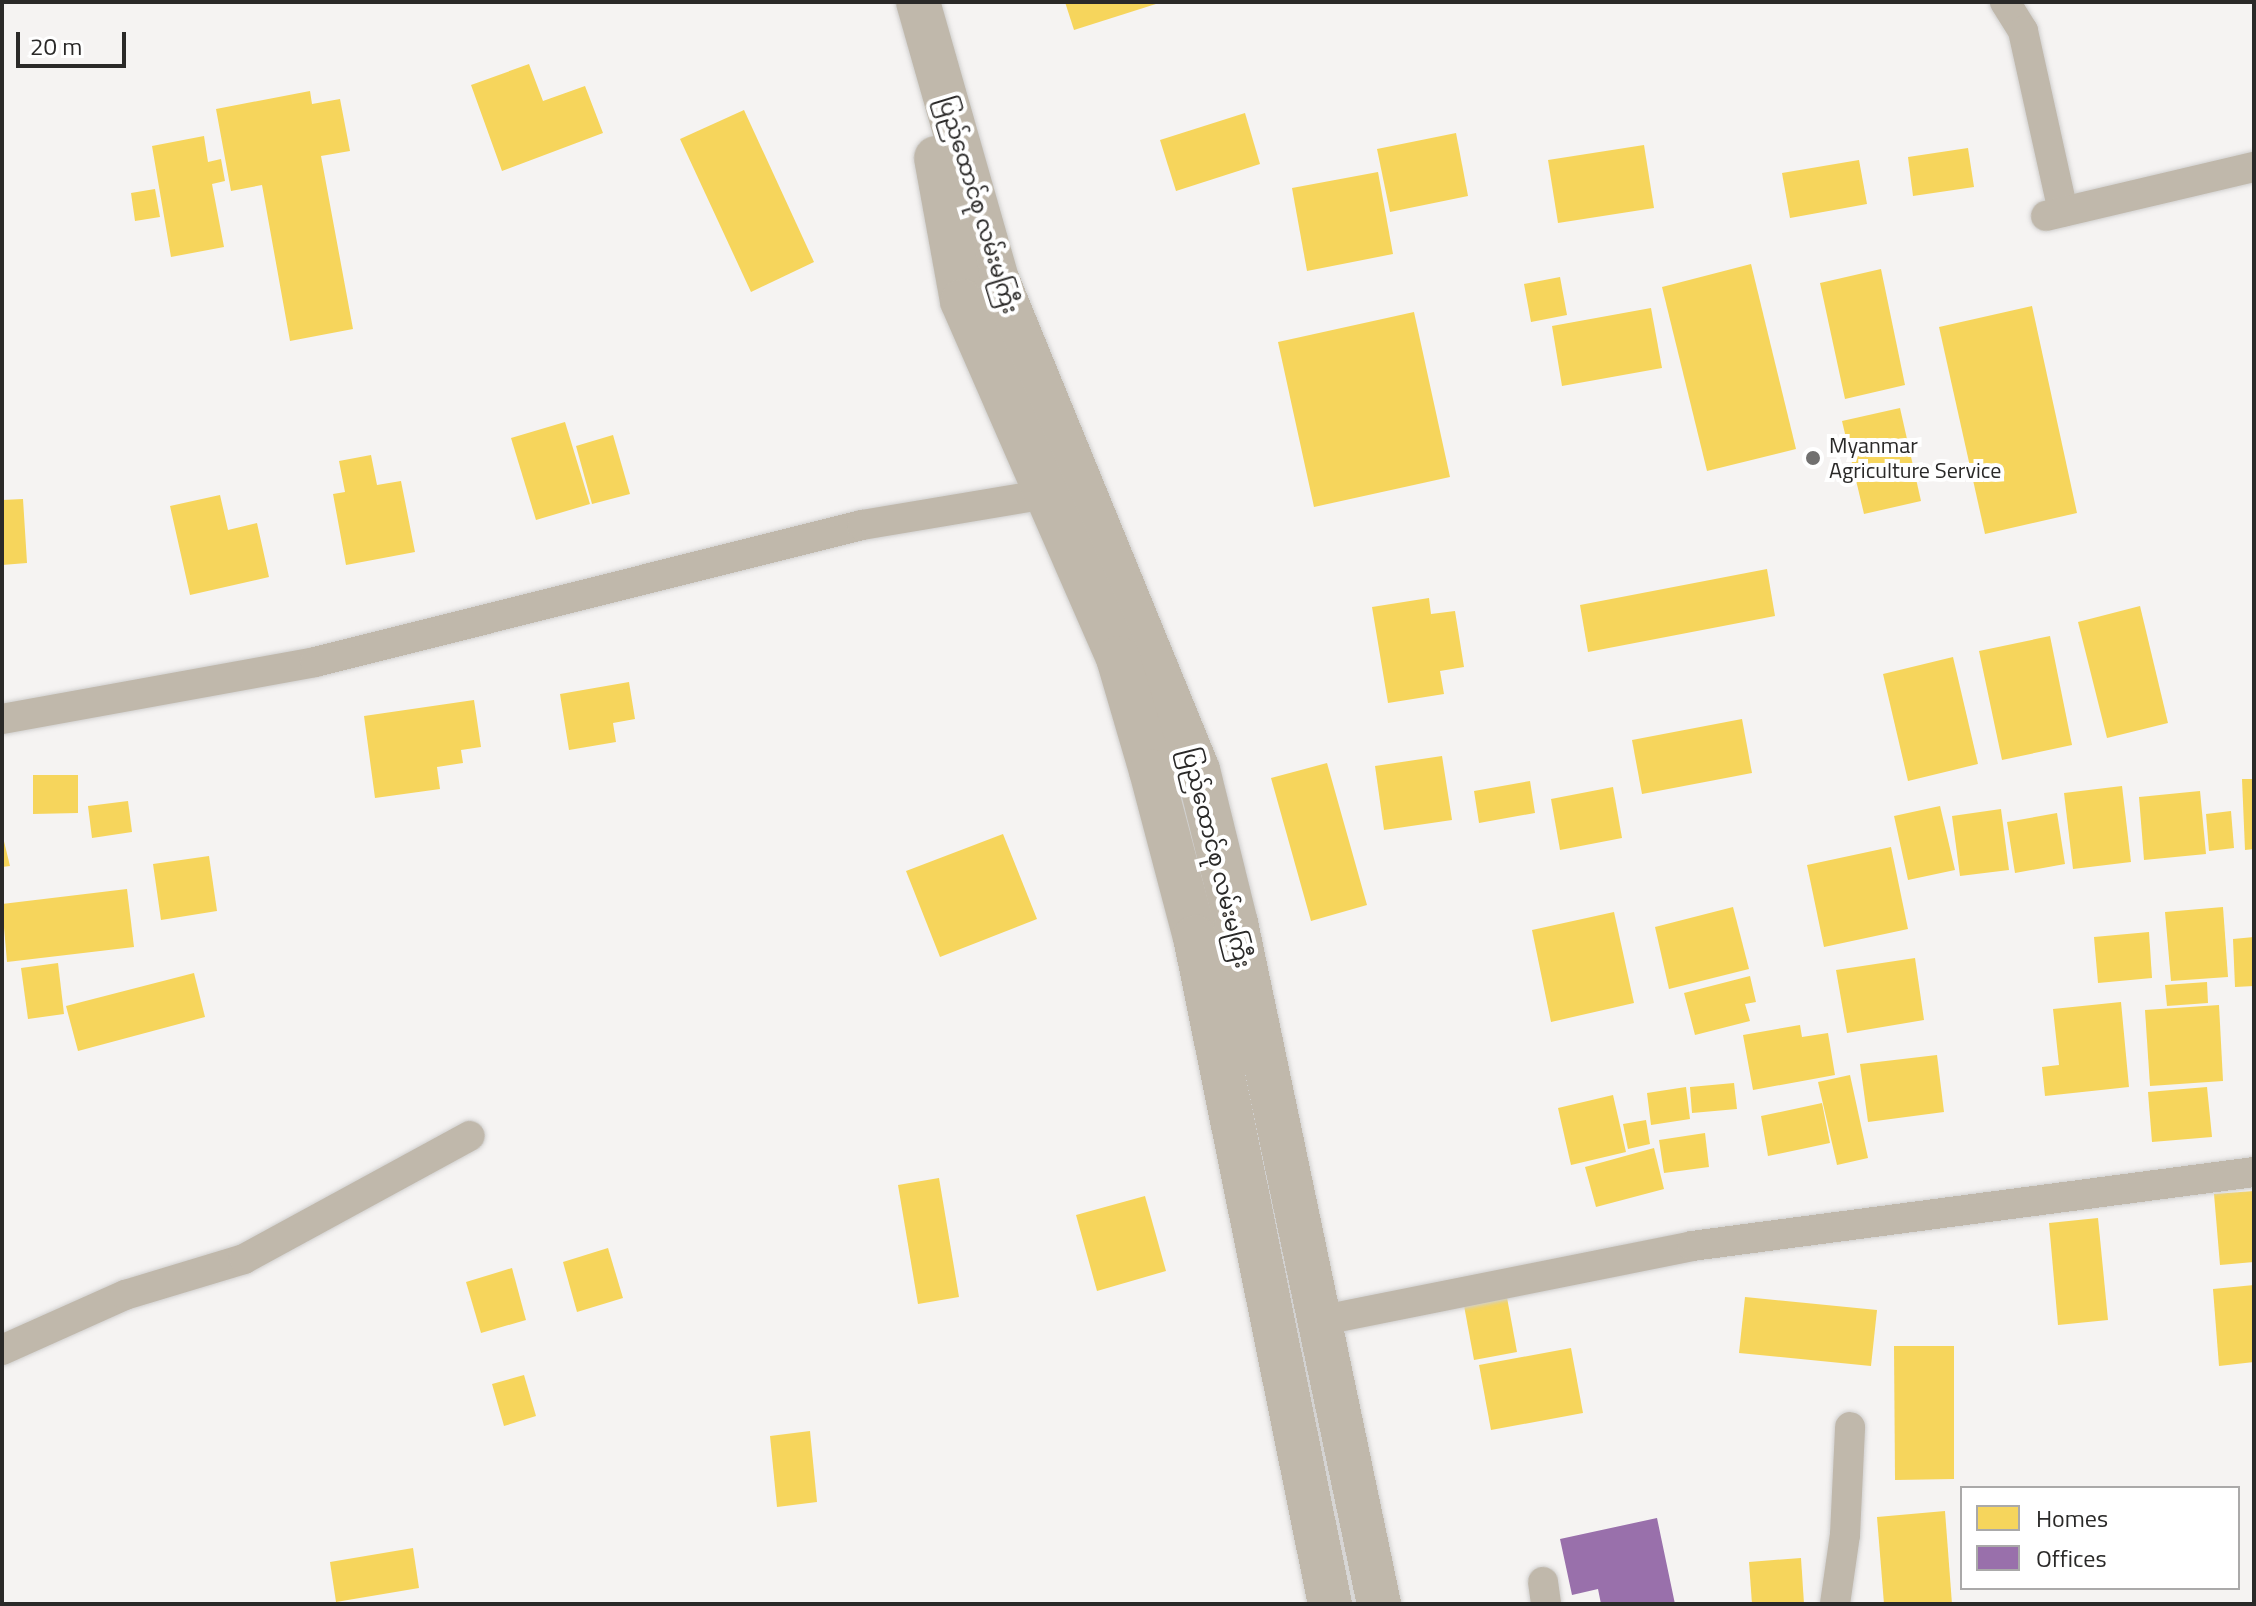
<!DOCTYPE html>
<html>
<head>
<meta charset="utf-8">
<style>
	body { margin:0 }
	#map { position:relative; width:2256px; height:1606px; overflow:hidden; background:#f5f3f2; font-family:"Titillium Web","Noto Sans Myanmar",sans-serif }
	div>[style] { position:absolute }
	.homes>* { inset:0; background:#f6d55c }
	.offices>* { inset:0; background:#9970ab }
	.roads { filter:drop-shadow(0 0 2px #d0cfce) drop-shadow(0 0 2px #d0cfce) }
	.street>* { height:30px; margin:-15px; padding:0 15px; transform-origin:15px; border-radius:15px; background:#c0b8ab }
	.primary>* { height:44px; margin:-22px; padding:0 22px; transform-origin:22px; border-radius:22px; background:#c0b8ab }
	.dots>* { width:22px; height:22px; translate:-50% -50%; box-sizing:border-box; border:4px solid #fff; border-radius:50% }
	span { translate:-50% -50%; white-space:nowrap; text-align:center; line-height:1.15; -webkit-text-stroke:8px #fff; paint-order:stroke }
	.street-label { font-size:22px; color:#2a2928 }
	.poi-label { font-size:22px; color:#2a2928 }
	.left { translate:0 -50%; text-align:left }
	.frame { position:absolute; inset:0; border:4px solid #2a2928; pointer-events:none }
	.legend { position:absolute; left:1960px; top:1486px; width:280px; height:104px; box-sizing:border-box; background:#fff; border:2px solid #aaa9a9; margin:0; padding:10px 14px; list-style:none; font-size:24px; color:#2a2928 }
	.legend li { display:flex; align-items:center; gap:16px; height:40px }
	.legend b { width:40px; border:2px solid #aaa9a9 }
	.scale { position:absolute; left:16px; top:32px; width:110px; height:36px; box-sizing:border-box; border:4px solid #2a2928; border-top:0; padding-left:10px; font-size:24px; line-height:28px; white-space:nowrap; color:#2a2928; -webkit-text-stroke:6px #fff; paint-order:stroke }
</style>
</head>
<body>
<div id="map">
	<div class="homes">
		<div style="clip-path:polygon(1065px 2px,1159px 2px,1159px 3px,1074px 30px)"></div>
		<div style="clip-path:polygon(529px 64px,543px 101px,585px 86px,603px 133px,502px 171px,471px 85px)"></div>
		<div style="clip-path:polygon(310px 91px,312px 104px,340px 99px,350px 151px,321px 156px,353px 329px,290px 341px,262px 185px,231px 191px,216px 109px)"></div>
		<div style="clip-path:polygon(744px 110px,814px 262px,751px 292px,680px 139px)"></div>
		<div style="clip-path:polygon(1245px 113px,1260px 164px,1176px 191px,1160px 140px)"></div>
		<div style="clip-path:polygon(1456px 133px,1468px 196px,1390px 212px,1377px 149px)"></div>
		<div style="clip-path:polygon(204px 136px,208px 162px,221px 159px,225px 181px,212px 184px,224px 247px,171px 257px,152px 146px)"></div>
		<div style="clip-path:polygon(1644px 145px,1654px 208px,1558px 223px,1548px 160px)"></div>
		<div style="clip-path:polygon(1968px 148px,1974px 187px,1913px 196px,1908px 157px)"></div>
		<div style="clip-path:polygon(1859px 160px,1867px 204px,1790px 218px,1782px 173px)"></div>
		<div style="clip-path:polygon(1378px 172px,1393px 254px,1307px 271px,1292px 188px)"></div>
		<div style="clip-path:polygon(155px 189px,160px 217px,135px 221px,131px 193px)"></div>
		<div style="clip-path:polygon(1751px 264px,1796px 449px,1707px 471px,1662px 287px)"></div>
		<div style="clip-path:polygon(1881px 269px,1905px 385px,1845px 399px,1820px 283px)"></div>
		<div style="clip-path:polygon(1560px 277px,1567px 315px,1531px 322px,1524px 284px)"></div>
		<div style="clip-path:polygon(2032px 306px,2077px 513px,1985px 534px,1939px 327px)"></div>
		<div style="clip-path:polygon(1651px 308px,1662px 368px,1562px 386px,1552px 326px)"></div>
		<div style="clip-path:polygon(1414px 312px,1450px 477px,1314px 507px,1278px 342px)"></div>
		<div style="clip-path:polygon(1900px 408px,1921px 501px,1864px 514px,1842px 421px)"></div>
		<div style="clip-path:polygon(565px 422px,590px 504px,536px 520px,511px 438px)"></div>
		<div style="clip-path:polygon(613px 435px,630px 494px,592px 504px,576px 446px)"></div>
		<div style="clip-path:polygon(371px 455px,377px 485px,401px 481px,415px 552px,346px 565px,333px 494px,345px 492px,339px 461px)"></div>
		<div style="clip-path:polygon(220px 495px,228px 530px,257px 523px,269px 577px,190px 595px,170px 506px)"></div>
		<div style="clip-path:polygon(23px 499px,27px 563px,2px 565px,2px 500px)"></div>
		<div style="clip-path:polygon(1767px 569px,1775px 616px,1588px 652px,1580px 605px)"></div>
		<div style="clip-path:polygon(1429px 598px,1431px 614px,1455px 611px,1464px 667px,1440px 671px,1444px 694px,1388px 703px,1372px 607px)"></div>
		<div style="clip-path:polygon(2140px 606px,2168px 723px,2107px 738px,2078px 622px)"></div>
		<div style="clip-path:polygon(2050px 636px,2072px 745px,2002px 760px,1979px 651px)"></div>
		<div style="clip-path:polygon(1953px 657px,1978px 764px,1908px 781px,1883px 674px)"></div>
		<div style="clip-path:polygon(629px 682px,635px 719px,613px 723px,616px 742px,569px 750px,560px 694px)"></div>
		<div style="clip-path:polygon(474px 700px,481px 747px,461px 750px,463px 763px,437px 767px,440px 789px,375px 798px,364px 716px)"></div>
		<div style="clip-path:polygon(1742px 719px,1752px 773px,1642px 794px,1632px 740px)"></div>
		<div style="clip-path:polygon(1442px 756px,1452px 820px,1384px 830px,1375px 766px)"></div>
		<div style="clip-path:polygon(1327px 763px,1367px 905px,1311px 921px,1271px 778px)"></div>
		<div style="clip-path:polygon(33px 775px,78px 775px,78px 813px,33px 814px)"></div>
		<div style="clip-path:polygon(2242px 779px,2254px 779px,2254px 849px,2245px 850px)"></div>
		<div style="clip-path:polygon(1530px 781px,1535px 813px,1479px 823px,1474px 791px)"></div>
		<div style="clip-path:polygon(2122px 786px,2131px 862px,2073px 869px,2064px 793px)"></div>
		<div style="clip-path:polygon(1613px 787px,1622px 838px,1560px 850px,1551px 799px)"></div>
		<div style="clip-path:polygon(2200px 791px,2206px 854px,2144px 860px,2139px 797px)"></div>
		<div style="clip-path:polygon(128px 801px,132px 832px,92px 838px,88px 806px)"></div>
		<div style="clip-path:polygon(1940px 806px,1955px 870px,1908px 880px,1894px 816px)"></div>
		<div style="clip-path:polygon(2001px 809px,2009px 870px,1960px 876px,1952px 816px)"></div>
		<div style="clip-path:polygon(2231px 811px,2234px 848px,2209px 851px,2206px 814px)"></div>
		<div style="clip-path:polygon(2057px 813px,2065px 864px,2015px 873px,2007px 822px)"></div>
		<div style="clip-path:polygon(2px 833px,10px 866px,2px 867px)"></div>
		<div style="clip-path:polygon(1003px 834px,1037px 919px,940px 957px,906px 871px)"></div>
		<div style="clip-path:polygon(1891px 847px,1908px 929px,1824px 947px,1807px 865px)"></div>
		<div style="clip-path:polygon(209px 856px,217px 911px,161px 920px,153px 864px)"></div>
		<div style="clip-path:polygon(127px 889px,134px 947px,7px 962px,2px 904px)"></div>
		<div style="clip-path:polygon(1733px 907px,1749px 969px,1669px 989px,1655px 927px)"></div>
		<div style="clip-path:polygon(2223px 907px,2228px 977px,2171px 981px,2165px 912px)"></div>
		<div style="clip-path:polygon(1614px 912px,1634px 1003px,1551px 1022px,1532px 930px)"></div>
		<div style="clip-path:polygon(2149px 932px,2152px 978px,2098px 983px,2094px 937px)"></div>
		<div style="clip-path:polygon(2254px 937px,2254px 986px,2235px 987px,2233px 939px)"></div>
		<div style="clip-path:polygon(1915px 958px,1924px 1020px,1847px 1033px,1836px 970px)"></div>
		<div style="clip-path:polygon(58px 963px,64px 1014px,28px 1019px,21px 968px)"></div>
		<div style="clip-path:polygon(194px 973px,205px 1017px,78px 1051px,66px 1006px)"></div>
		<div style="clip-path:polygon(1750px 976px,1756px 1002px,1745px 1004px,1750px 1021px,1695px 1035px,1684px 993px)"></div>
		<div style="clip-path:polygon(2207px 982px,2208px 1003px,2167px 1006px,2165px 985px)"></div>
		<div style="clip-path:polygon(2121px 1002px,2129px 1087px,2045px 1096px,2042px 1067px,2059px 1065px,2053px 1009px)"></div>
		<div style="clip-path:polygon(2219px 1005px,2223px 1081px,2150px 1086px,2145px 1010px)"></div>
		<div style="clip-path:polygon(1800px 1025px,1802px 1037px,1828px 1033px,1835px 1075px,1753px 1090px,1743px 1035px)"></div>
		<div style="clip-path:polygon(1937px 1055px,1944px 1112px,1868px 1122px,1860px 1064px)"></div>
		<div style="clip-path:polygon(1850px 1075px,1868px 1158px,1837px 1165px,1818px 1082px)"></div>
		<div style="clip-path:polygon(1734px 1083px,1737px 1109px,1692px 1113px,1690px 1087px)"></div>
		<div style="clip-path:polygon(1686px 1087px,1690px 1119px,1651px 1125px,1647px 1093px)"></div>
		<div style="clip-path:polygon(2207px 1087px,2212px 1137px,2152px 1142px,2148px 1092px)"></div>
		<div style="clip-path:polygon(1613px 1095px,1626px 1152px,1571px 1165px,1558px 1108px)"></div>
		<div style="clip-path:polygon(1822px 1103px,1830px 1143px,1768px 1156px,1761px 1116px)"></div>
		<div style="clip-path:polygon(1646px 1120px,1650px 1144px,1628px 1149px,1623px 1124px)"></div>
		<div style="clip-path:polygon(1705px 1133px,1709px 1167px,1664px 1173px,1659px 1140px)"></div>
		<div style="clip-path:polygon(1654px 1148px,1664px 1189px,1596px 1207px,1585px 1167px)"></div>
		<div style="clip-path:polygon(939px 1178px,959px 1297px,918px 1304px,898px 1185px)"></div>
		<div style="clip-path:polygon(2254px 1191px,2254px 1262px,2220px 1265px,2214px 1194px)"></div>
		<div style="clip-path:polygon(1145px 1196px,1166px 1271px,1097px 1291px,1076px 1215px)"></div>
		<div style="clip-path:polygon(2098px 1218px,2108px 1320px,2058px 1325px,2049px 1223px)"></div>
		<div style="clip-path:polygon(608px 1248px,623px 1298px,577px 1312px,563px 1262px)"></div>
		<div style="clip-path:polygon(512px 1268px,526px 1320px,481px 1333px,466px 1282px)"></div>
		<div style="clip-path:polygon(2254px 1285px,2254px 1362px,2219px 1366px,2213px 1289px)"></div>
		<div style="clip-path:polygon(1506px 1292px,1517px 1352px,1474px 1360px,1463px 1300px)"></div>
		<div style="clip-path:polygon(1745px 1297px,1877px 1310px,1871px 1366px,1739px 1353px)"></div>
		<div style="clip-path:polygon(1894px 1346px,1954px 1346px,1954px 1479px,1895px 1480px)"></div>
		<div style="clip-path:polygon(1571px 1348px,1583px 1413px,1491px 1430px,1479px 1365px)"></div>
		<div style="clip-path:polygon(524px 1375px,536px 1416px,504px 1426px,492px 1384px)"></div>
		<div style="clip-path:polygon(810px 1431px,817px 1502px,777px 1507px,770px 1436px)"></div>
		<div style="clip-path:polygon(1945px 1511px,1952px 1604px,1884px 1604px,1877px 1517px)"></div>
		<div style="clip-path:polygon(413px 1548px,419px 1588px,336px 1602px,330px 1562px)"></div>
		<div style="clip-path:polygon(1801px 1558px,1804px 1604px,1752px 1604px,1749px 1562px)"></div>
	</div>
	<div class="offices">
		<div style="clip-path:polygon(1657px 1518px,1675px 1604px,1601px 1604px,1598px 1589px,1572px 1595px,1560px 1539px)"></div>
	</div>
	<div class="roads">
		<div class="street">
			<div style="left:2005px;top:2px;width:34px;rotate:58deg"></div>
			<div style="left:2023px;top:31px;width:185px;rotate:77.5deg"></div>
			<div style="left:2046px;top:216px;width:214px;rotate:-13.3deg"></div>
			<div style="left:2px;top:719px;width:318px;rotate:-10.3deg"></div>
			<div style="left:315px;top:662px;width:564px;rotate:-14.06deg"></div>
			<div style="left:862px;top:525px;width:189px;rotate:-9.5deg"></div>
			<div style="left:1318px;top:1321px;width:381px;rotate:-11.3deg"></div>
			<div style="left:1692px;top:1246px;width:567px;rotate:-7.5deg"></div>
			<div style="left:2px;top:1350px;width:135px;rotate:-24.1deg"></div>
			<div style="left:125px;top:1295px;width:124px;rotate:-16.8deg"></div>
			<div style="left:244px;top:1259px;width:257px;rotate:-28.6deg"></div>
			<div style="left:1543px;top:1582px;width:22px;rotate:82deg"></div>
			<div style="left:1835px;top:1604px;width:70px;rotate:-81.8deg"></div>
			<div style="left:1845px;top:1535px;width:108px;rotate:-87.3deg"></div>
		</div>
		<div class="primary">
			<div style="left:918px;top:2px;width:288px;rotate:74.1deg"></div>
			<div style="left:997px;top:279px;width:531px;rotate:67.74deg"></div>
			<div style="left:1198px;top:770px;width:158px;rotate:76.1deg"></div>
			<div style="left:1236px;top:923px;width:696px;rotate:78.14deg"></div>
			<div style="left:936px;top:158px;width:145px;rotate:79.7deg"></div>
			<div style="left:962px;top:301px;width:390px;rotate:66.4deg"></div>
			<div style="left:1118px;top:658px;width:118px;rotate:73.7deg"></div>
			<div style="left:1151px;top:771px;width:172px;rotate:75.2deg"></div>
			<div style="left:1195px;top:937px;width:681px;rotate:78.56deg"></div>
		</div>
	</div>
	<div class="dots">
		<div style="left:1813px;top:458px;background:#71706f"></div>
	</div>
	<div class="street-label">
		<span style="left:978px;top:205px;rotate:73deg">ပြည်ထောင်စု လမ်းမကြီး</span>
		<span style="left:1216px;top:858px;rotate:76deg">ပြည်ထောင်စု လမ်းမကြီး</span>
	</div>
	<div class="poi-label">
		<span class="left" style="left:1829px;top:458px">Myanmar<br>Agriculture Service</span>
	</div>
	<div class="frame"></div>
	<ul class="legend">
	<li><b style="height:22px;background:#f6d55c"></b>Homes</li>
	<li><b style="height:22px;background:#9970ab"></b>Offices</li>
	</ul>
	<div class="scale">20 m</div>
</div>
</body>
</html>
